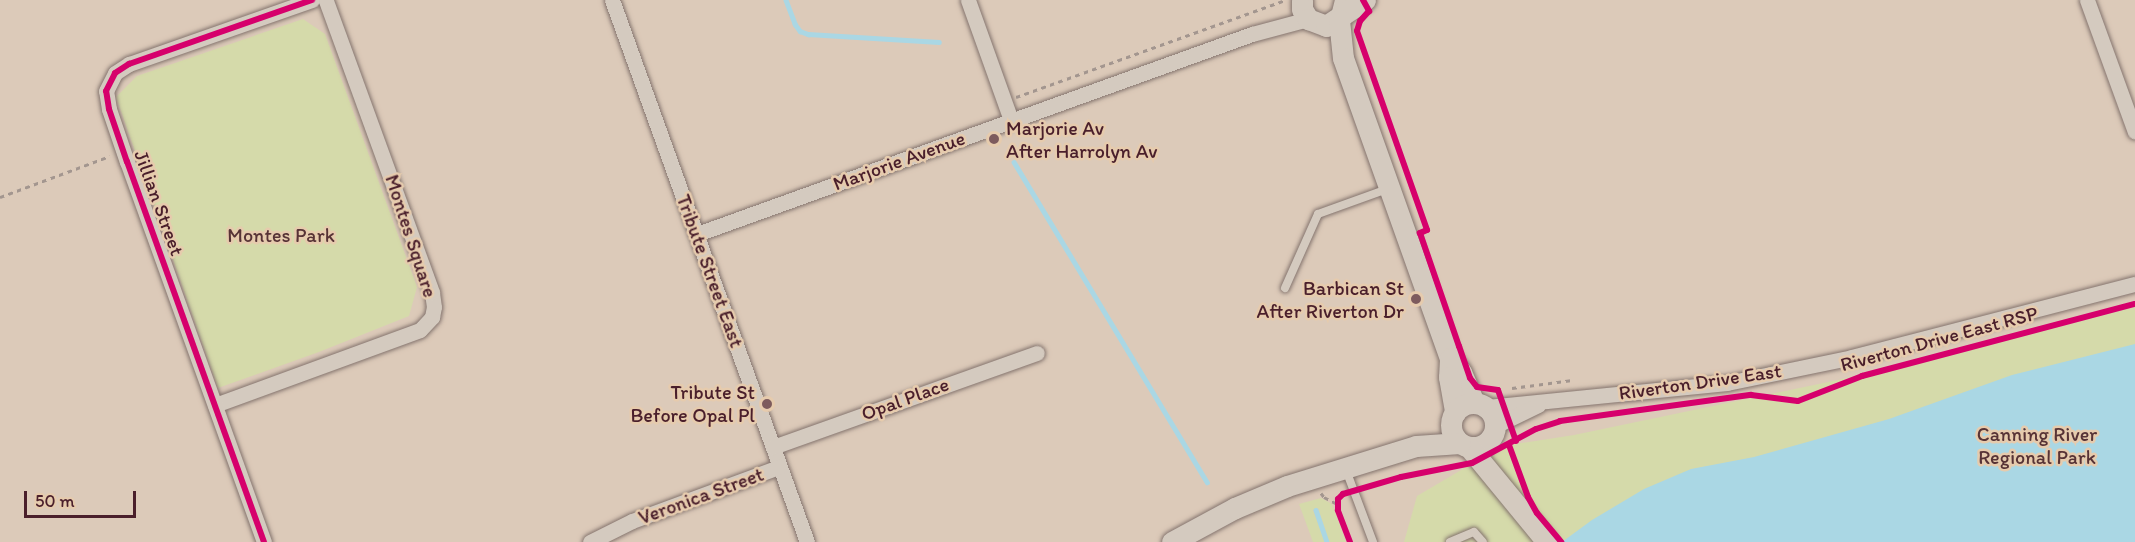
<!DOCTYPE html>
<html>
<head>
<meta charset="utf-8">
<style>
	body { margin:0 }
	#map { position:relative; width:2135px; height:542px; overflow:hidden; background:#dccab9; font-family:Itim,sans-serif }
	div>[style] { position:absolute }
	.green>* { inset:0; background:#d5daaa }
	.water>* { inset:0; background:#aad7e4 }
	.stream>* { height:4.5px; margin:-2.25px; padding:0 2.25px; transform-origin:2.25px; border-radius:2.25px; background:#aad7e4 }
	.path>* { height:3px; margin-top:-1.5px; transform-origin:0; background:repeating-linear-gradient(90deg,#a3968f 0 4.5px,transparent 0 9px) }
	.roads { filter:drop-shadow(0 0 2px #84746e) drop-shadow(0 0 2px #84746e) }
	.lane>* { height:8px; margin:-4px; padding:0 4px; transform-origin:4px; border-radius:4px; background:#d4cabf }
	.street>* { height:15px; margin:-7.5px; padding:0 7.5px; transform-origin:7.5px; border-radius:7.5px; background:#d4cabf }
	.secondary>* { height:21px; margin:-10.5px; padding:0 10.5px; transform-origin:10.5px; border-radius:10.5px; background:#d4cabf }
	.secondary>.ring { margin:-10.5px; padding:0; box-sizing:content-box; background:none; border:21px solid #d4cabf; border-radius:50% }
	.cycleway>* { height:6px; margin:-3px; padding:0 3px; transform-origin:3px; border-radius:3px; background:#d6006c }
	.dots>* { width:16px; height:16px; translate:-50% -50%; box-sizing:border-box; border:3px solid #e6cbad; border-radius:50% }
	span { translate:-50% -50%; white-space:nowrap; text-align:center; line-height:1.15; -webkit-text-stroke:5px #e6cbad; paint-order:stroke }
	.poi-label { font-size:20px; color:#4a1f2b }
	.left { translate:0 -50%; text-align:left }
	.right { translate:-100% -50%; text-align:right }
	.street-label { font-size:20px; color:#4a1f2b }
	.park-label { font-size:20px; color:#573336 }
	.scale { position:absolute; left:24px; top:491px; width:112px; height:27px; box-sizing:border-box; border:3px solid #4a1f2b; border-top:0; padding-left:8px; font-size:18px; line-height:21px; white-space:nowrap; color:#4a1f2b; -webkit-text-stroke:4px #e6cbad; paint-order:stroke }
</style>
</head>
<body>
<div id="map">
	<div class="green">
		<div style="clip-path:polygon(303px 19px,325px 34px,417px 287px,409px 316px,319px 352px,218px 388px,116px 97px,137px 76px)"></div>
		<div style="clip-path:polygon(2135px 307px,2135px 542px,1404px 542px,1417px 496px,1502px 446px,1574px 435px,1924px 362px)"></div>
		<div style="clip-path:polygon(1321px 498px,1332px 504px,1346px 542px,1329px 542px,1318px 508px,1313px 510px,1325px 542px,1313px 542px,1299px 504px)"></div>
	</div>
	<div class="water">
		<div style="clip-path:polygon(2135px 344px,2135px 542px,1562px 542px,1592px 520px,1644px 489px,1691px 469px,1754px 457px,1889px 419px,2012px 375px)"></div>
	</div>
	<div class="stream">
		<div style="left:786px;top:0;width:26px;rotate:69deg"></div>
		<div style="left:795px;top:24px;width:9px;rotate:54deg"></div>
		<div style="left:800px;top:31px;width:9px;rotate:21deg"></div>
		<div style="left:808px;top:34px;width:131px;rotate:3.5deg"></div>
		<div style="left:1014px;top:162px;width:374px;rotate:58.9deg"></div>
		<div style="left:1316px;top:510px;width:34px;rotate:71deg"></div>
	</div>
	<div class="path">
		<div style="left:1016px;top:97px;width:286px;rotate:-19.8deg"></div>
		<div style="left:0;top:197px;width:117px;rotate:-20.4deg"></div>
		<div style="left:1512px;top:388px;width:61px;rotate:-7.6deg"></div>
		<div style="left:1321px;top:493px;width:5px;rotate:53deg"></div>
		<div style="left:1324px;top:497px;width:15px;rotate:28deg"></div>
	</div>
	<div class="roads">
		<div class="lane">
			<div style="left:1285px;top:288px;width:81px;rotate:-66deg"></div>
			<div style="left:1318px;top:214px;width:73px;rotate:-19.9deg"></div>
			<div style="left:1346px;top:470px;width:77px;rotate:69.4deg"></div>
			<div style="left:1450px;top:542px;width:26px;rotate:-23deg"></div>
			<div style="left:1474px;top:532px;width:13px;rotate:48deg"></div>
		</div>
		<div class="street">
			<div style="left:612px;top:0;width:576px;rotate:70.21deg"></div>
			<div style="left:968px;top:0;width:127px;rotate:70.3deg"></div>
			<div style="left:2087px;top:0;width:140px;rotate:70deg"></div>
			<div style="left:697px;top:234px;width:590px;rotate:-19.82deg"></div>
			<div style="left:1252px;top:34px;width:58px;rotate:-15deg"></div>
			<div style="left:215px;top:405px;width:218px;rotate:-20.1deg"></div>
			<div style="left:420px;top:330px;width:18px;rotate:-47deg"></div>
			<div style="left:432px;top:317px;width:10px;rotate:-79deg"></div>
			<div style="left:434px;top:307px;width:15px;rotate:-98deg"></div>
			<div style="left:432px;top:292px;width:311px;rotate:-110deg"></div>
			<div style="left:1487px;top:407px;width:241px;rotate:-5.7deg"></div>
			<div style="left:1727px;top:383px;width:128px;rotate:-11.7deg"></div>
			<div style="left:1852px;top:357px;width:292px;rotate:-14.5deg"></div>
			<div style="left:1495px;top:426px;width:48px;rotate:-26deg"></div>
			<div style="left:773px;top:447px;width:280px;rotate:-19.6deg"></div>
			<div style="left:264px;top:542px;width:404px;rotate:-109.8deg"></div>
			<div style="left:127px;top:162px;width:56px;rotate:-108.8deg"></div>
			<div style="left:109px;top:109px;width:18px;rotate:-99deg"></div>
			<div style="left:106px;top:91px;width:20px;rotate:-63deg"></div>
			<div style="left:115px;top:73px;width:17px;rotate:-33deg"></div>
			<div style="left:129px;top:64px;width:194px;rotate:-19.3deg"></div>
			<div style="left:590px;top:542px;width:47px;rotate:-26.6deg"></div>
			<div style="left:632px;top:521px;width:157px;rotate:-20.2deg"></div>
		</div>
		<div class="secondary">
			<div style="left:1302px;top:0;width:9px;rotate:90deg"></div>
			<div style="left:1302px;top:9px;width:12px;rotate:59deg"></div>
			<div style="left:1308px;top:19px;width:19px;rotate:21deg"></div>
			<div style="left:1326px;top:26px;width:18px;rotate:-34deg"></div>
			<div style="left:1341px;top:16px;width:16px;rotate:-76deg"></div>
			<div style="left:1341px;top:16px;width:29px;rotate:-34deg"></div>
			<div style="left:1339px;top:20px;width:38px;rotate:84deg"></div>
			<div style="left:1343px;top:58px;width:319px;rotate:70.4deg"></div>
			<div style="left:1450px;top:358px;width:18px;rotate:52deg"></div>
			<div style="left:1461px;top:372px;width:33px;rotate:67deg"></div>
			<div style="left:1450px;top:359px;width:18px;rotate:93deg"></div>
			<div style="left:1449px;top:377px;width:36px;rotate:80deg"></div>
			<div class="ring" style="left:1451px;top:403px;width:23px;height:23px"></div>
			<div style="left:1469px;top:447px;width:123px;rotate:50.6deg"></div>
			<div style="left:1172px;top:542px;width:72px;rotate:-28.4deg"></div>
			<div style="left:1235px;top:508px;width:56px;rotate:-22.9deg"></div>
			<div style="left:1287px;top:486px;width:135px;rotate:-17.2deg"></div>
			<div style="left:1416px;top:446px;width:44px;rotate:-3.9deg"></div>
		</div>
	</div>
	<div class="cycleway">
		<div style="left:1363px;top:0;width:13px;rotate:61deg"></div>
		<div style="left:1369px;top:11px;width:13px;rotate:132deg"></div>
		<div style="left:1360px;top:21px;width:10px;rotate:107deg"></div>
		<div style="left:1357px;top:31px;width:211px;rotate:70.6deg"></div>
		<div style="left:1427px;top:230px;width:8px;rotate:157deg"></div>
		<div style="left:1420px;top:233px;width:120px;rotate:71deg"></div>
		<div style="left:1459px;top:346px;width:34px;rotate:71deg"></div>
		<div style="left:1470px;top:378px;width:11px;rotate:52deg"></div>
		<div style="left:1477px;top:387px;width:21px;rotate:8deg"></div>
		<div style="left:1498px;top:390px;width:54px;rotate:70.6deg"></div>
		<div style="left:1509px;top:445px;width:55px;rotate:69.9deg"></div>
		<div style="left:1528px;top:497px;width:18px;rotate:61deg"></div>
		<div style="left:1537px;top:513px;width:38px;rotate:50deg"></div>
		<div style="left:264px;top:542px;width:404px;rotate:-109.8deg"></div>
		<div style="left:127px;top:162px;width:56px;rotate:-108.8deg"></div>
		<div style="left:109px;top:109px;width:18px;rotate:-99deg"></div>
		<div style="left:106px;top:91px;width:20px;rotate:-63deg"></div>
		<div style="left:115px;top:73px;width:17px;rotate:-33deg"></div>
		<div style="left:129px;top:64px;width:194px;rotate:-19.3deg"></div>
		<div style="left:1350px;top:542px;width:34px;rotate:-111deg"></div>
		<div style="left:1338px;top:510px;width:11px;rotate:-90deg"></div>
		<div style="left:1338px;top:499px;width:7px;rotate:-45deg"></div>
		<div style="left:1343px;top:494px;width:60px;rotate:-16.3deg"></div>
		<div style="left:1401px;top:477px;width:72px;rotate:-11.2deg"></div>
		<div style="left:1472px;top:463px;width:72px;rotate:-28deg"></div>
		<div style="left:1536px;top:429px;width:25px;rotate:-18deg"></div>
		<div style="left:1560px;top:421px;width:193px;rotate:-7.8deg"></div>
		<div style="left:1751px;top:395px;width:47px;rotate:7.3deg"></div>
		<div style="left:1798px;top:401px;width:69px;rotate:-21.3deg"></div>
		<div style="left:1862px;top:376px;width:282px;rotate:-14.8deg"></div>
	</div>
	<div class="dots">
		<div style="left:994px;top:139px;background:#7d5b5d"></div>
		<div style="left:1416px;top:299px;background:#7d5b5d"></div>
		<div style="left:767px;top:404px;background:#7d5b5d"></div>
	</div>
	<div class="poi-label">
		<span class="left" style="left:1006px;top:140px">Marjorie Av<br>After Harrolyn Av</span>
		<span class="right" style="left:1404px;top:300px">Barbican St<br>After Riverton Dr</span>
		<span class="right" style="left:755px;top:404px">Tribute St<br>Before Opal Pl</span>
	</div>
	<div class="street-label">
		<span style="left:899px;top:161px;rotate:-20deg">Marjorie Avenue</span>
		<span style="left:159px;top:203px;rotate:70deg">Jillian Street</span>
		<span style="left:411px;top:236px;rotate:72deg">Montes Square</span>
		<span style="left:710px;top:271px;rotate:70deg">Tribute Street East</span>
		<span style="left:1939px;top:339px;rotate:-15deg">Riverton Drive East RSP</span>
		<span style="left:1700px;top:382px;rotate:-8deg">Riverton Drive East</span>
		<span style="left:905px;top:399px;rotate:-20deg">Opal Place</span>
		<span style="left:701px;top:496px;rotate:-20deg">Veronica Street</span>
	</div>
	<div class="park-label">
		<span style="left:281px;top:235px">Montes Park</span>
		<span style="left:2037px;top:446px">Canning River<br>Regional Park</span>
	</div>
	<div class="scale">50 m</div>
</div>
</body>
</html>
